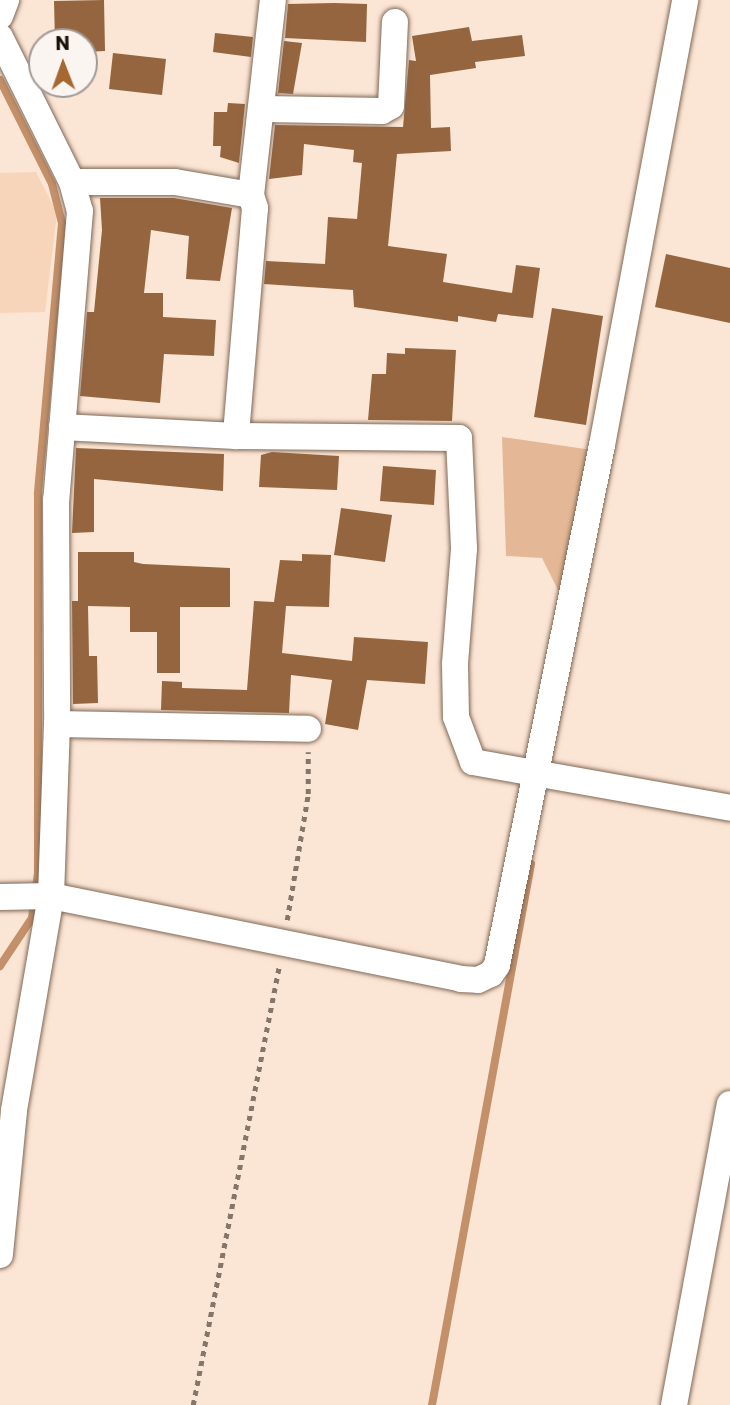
<!DOCTYPE html>
<html>
<head>
<meta charset="utf-8">
<style>
	body { margin:0 }
	#map { position:relative; width:730px; height:1405px; overflow:hidden; background:#fbe5d4; font-family:Poppins,sans-serif }
	div>[style] { position:absolute }
	.built>* { inset:0; background:#f7d5bb }
	.green>* { inset:0; background:#e4b896 }
	.stream>* { height:8px; margin:-4px; padding:0 4px; transform-origin:4px; border-radius:4px; background:#c39069 }
	.building>* { inset:0; background:#94653f }
	.path>* { height:4.5px; margin-top:-2.25px; transform-origin:0; background:repeating-linear-gradient(90deg,#85766a 0 5px,transparent 0 10px) }
	.roads { filter:drop-shadow(0 0 2px #806856) drop-shadow(0 0 2px #806856) }
	.minor>* { height:26px; margin:-13px; padding:0 13px; transform-origin:13px; border-radius:13px; background:#fff }
	span { translate:-50% -50%; white-space:nowrap; text-align:center; line-height:1.15; -webkit-text-stroke:5px #fbf5f1; paint-order:stroke }
	.north { position:absolute; left:28px; top:28px; width:70px; height:70px; box-sizing:border-box; background:#fbf5f1; border:2px solid #a19994; border-radius:50%; rotate:359deg; font-size:19px; font-weight:700; line-height:28px; text-align:center; color:#191009 }
	.north::after { content:''; display:block; margin:auto; width:24px; height:32px; background:#a76730; clip-path:polygon(50% 0,100% 100%,50% 72%,0 100%) }
</style>
</head>
<body>
<div id="map">
	<div class="built">
		<div style="clip-path:polygon(36px 172px,57px 213px,45px 312px,0 313px,0 173px)"></div>
	</div>
	<div class="green">
		<div style="clip-path:polygon(502px 437px,592px 450px,564px 602px,542px 558px,506px 556px)"></div>
	</div>
	<div class="stream">
		<div style="left:0;top:80px;width:116px;rotate:63.4deg"></div>
		<div style="left:52px;top:184px;width:40px;rotate:75.6deg"></div>
		<div style="left:62px;top:223px;width:272px;rotate:95.1deg"></div>
		<div style="left:38px;top:494px;width:379px;rotate:90deg"></div>
		<div style="left:38px;top:873px;width:45px;rotate:97.6deg"></div>
		<div style="left:32px;top:918px;width:58px;rotate:123.7deg"></div>
		<div style="left:432px;top:1405px;width:550px;rotate:-79.63deg"></div>
	</div>
	<div class="building">
		<div style="clip-path:polygon(104px 0,105px 51px,84px 52px,84px 42px,55px 42px,54px 1px)"></div>
		<div style="clip-path:polygon(334px 3px,367px 4px,366px 42px,285px 38px,288px 4px)"></div>
		<div style="clip-path:polygon(469px 27px,472px 41px,522px 35px,525px 56px,475px 62px,476px 68px,430px 75px,431px 128px,450px 127px,451px 151px,397px 154px,388px 246px,447px 254px,443px 282px,512px 293px,516px 265px,540px 268px,533px 318px,498px 314px,496px 322px,458px 316px,458px 322px,354px 307px,353px 290px,264px 284px,266px 261px,325px 264px,328px 217px,357px 219px,362px 163px,353px 162px,354px 150px,304px 144px,302px 175px,269px 179px,275px 125px,403px 127px,409px 60px,416px 61px,412px 36px)"></div>
		<div style="clip-path:polygon(215px 33px,253px 37px,251px 57px,213px 52px)"></div>
		<div style="clip-path:polygon(284px 41px,302px 43px,293px 94px,278px 93px)"></div>
		<div style="clip-path:polygon(113px 53px,166px 59px,162px 95px,109px 89px)"></div>
		<div style="clip-path:polygon(228px 103px,245px 104px,239px 163px,220px 157px,221px 146px,213px 146px,214px 112px,227px 112px)"></div>
		<div style="clip-path:polygon(100px 198px,174px 198px,232px 208px,220px 281px,186px 279px,189px 236px,151px 230px,144px 293px,163px 293px,163px 317px,216px 320px,214px 356px,164px 354px,160px 403px,80px 396px,87px 312px,94px 312px,102px 230px)"></div>
		<div style="clip-path:polygon(666px 254px,730px 268px,730px 323px,655px 307px)"></div>
		<div style="clip-path:polygon(552px 308px,603px 316px,586px 425px,534px 417px)"></div>
		<div style="clip-path:polygon(405px 348px,456px 350px,452px 421px,368px 420px,372px 374px,386px 374px,387px 353px,405px 354px)"></div>
		<div style="clip-path:polygon(76px 448px,224px 454px,223px 491px,94px 479px,94px 532px,72px 533px)"></div>
		<div style="clip-path:polygon(272px 452px,339px 456px,337px 490px,259px 487px,261px 455px)"></div>
		<div style="clip-path:polygon(383px 466px,436px 470px,434px 505px,380px 501px)"></div>
		<div style="clip-path:polygon(341px 508px,392px 515px,385px 562px,334px 555px)"></div>
		<div style="clip-path:polygon(78px 552px,134px 552px,134px 562px,143px 564px,230px 568px,230px 607px,180px 607px,180px 673px,157px 673px,157px 632px,130px 632px,130px 607px,88px 606px,89px 656px,97px 656px,98px 703px,73px 704px,72px 601px,78px 601px)"></div>
		<div style="clip-path:polygon(302px 554px,331px 555px,329px 607px,286px 606px,282px 653px,352px 661px,354px 637px,428px 642px,425px 684px,367px 680px,358px 730px,325px 724px,332px 680px,291px 675px,289px 713px,161px 710px,162px 681px,182px 682px,182px 688px,247px 690px,254px 601px,274px 602px,280px 560px,302px 561px)"></div>
	</div>
	<div class="path">
		<div style="left:287px;top:920px;width:128px;rotate:-80.5deg"></div>
		<div style="left:308px;top:794px;width:42px;rotate:-90deg"></div>
		<div style="left:193px;top:1405px;width:447px;rotate:-78.9deg"></div>
	</div>
	<div class="roads">
		<div class="minor">
			<div style="left:0;top:16px;width:17px;rotate:-69deg"></div>
			<div style="left:0;top:37px;width:162px;rotate:63.6deg"></div>
			<div style="left:72px;top:182px;width:30px;rotate:75deg"></div>
			<div style="left:80px;top:211px;width:290px;rotate:94.7deg"></div>
			<div style="left:56px;top:500px;width:224px;rotate:89.7deg"></div>
			<div style="left:57px;top:724px;width:172px;rotate:92deg"></div>
			<div style="left:51px;top:896px;width:218px;rotate:99.8deg"></div>
			<div style="left:14px;top:1111px;width:145px;rotate:95.6deg"></div>
			<div style="left:264px;top:109px;width:118px;rotate:1deg"></div>
			<div style="left:382px;top:111px;width:10px;rotate:-29deg"></div>
			<div style="left:391px;top:106px;width:84px;rotate:-87.3deg"></div>
			<div style="left:72px;top:182px;width:103px"></div>
			<div style="left:175px;top:182px;width:77px;rotate:9.7deg"></div>
			<div style="left:251px;top:195px;width:14px;rotate:73deg"></div>
			<div style="left:255px;top:208px;width:229px;rotate:94.8deg"></div>
			<div style="left:251px;top:195px;width:196px;rotate:-83.6deg"></div>
			<div style="left:62px;top:427px;width:174px;rotate:3deg"></div>
			<div style="left:236px;top:436px;width:223px;rotate:0.5deg"></div>
			<div style="left:459px;top:438px;width:111px;rotate:87.4deg"></div>
			<div style="left:464px;top:549px;width:115px;rotate:94.5deg"></div>
			<div style="left:455px;top:664px;width:53px;rotate:88.9deg"></div>
			<div style="left:456px;top:717px;width:48px;rotate:69.3deg"></div>
			<div style="left:473px;top:762px;width:261px;rotate:10.1deg"></div>
			<div style="left:57px;top:724px;width:251px;rotate:1.1deg"></div>
			<div style="left:0;top:897px;width:51px;rotate:-1.1deg"></div>
			<div style="left:51px;top:896px;width:418px;rotate:11.4deg"></div>
			<div style="left:461px;top:979px;width:17px;rotate:3deg"></div>
			<div style="left:478px;top:980px;width:14px;rotate:-25deg"></div>
			<div style="left:491px;top:974px;width:11px;rotate:-56deg"></div>
			<div style="left:497px;top:965px;width:530px;rotate:-78.58deg"></div>
			<div style="left:602px;top:445px;width:453px;rotate:-79.4deg"></div>
			<div style="left:674px;top:1405px;width:306px;rotate:-79.5deg"></div>
		</div>
	</div>
	<div class="north">N</div>
</div>
</body>
</html>
